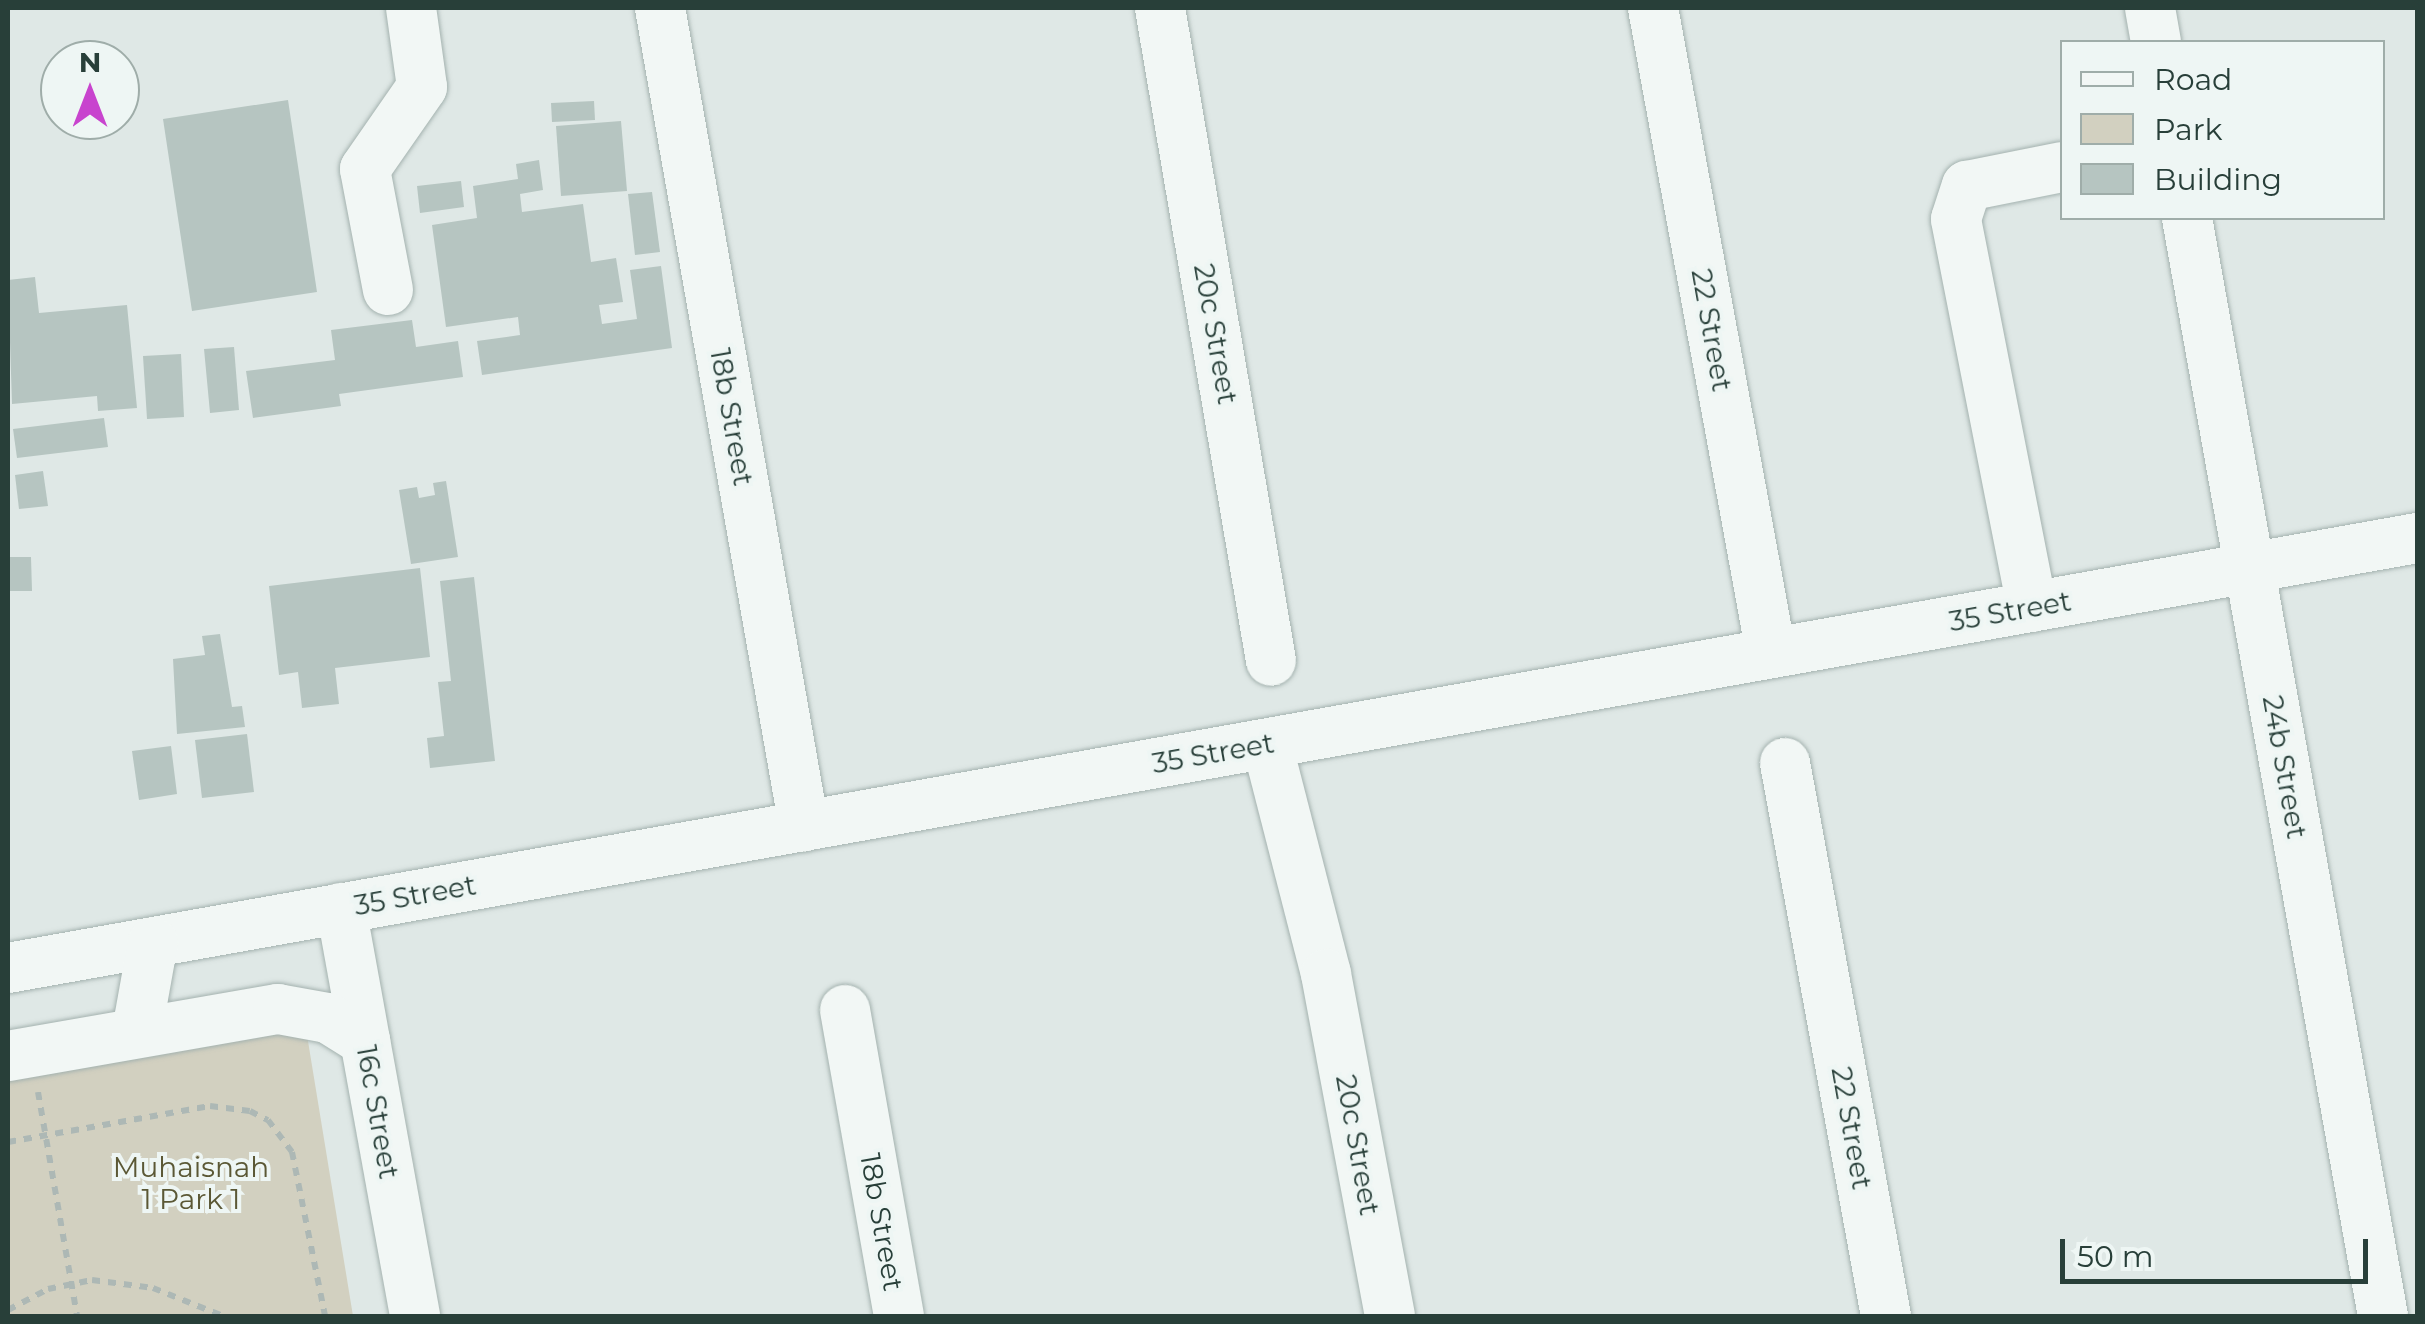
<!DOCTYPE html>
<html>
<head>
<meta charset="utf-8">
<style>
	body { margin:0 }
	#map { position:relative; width:2425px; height:1324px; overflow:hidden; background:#dfe8e6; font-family:Montserrat,sans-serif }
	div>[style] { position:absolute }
	.green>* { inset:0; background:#d2d0c0 }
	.building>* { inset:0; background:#b6c5c1 }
	.path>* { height:6px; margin-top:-3px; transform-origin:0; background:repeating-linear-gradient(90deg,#adb8b5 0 8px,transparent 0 16px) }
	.roads { filter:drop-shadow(0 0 2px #a4b2af) drop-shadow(0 0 2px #a4b2af) }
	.minor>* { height:50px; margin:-25px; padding:0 25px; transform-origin:25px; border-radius:25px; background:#f2f7f5 }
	span { translate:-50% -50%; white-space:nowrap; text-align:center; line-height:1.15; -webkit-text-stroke:8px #eef6f4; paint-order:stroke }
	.street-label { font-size:28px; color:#283f39 }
	.park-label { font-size:28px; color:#5b5835 }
	.frame { position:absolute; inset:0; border:10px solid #283f39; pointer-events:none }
	.legend { position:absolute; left:2060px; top:40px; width:325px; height:180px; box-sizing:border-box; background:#eef6f4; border:2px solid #9fada9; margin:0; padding:12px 18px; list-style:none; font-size:30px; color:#283f39 }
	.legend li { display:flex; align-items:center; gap:20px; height:50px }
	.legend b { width:50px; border:2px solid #9fada9 }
	.north { position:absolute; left:40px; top:40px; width:100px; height:100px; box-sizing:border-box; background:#eef6f4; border:2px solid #9fada9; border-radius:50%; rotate:0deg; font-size:28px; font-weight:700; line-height:40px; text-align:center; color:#283f39 }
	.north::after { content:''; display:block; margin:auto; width:35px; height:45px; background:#c844ce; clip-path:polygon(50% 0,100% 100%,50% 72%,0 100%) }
	.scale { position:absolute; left:2060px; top:1239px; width:308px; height:45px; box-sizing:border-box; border:5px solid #283f39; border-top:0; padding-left:12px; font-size:30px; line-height:35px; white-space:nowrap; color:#283f39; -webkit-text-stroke:8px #eef6f4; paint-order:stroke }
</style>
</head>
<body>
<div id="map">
	<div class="green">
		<div style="clip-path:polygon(306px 1029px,353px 1316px,8px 1316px,8px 1079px)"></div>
	</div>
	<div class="building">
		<div style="clip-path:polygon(288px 100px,317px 292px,192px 311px,163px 119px)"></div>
		<div style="clip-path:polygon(594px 101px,595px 120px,552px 122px,551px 103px)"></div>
		<div style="clip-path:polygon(621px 121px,627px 191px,561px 196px,556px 126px)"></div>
		<div style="clip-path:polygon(539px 160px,543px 190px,520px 194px,522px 212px,583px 204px,591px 262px,616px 258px,623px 302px,599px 305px,602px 324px,637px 319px,630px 270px,661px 266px,672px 348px,482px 375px,477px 341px,520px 335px,518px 317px,446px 327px,432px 225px,477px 218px,473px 186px,518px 179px,516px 164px)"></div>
		<div style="clip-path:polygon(461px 181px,464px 207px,420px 213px,417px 186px)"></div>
		<div style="clip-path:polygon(652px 192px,660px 252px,635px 255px,628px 194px)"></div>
		<div style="clip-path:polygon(35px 277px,39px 313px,127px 305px,137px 408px,98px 411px,97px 396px,12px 404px,8px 280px)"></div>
		<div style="clip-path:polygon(412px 320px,416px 347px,458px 341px,463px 377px,339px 394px,341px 406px,253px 418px,246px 371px,335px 360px,331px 330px)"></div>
		<div style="clip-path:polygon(234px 347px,239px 410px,210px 413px,204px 349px)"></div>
		<div style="clip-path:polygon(181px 354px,184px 417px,147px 419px,143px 356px)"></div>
		<div style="clip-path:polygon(104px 418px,108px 447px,17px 458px,13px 429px)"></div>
		<div style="clip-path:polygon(43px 471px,48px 506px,19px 509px,15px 475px)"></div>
		<div style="clip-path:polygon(446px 481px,458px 557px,411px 564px,399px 490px,417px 487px,419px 498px,435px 495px,433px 483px)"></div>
		<div style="clip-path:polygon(8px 557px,31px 557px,32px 591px,8px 591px)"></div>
		<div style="clip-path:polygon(420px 568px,430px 657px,335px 668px,339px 704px,302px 708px,298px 672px,279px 675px,269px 586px)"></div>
		<div style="clip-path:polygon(474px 577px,495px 761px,430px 768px,427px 738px,444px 736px,438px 682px,451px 681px,440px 581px)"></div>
		<div style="clip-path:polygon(220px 634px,232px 707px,242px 706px,245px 727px,177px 734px,173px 659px,205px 655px,202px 636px)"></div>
		<div style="clip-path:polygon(247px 734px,254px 792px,202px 798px,195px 740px)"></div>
		<div style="clip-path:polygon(171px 746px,177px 794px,139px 800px,132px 751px)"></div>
	</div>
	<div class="path">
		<div style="left:38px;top:1092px;width:227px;rotate:80.1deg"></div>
		<div style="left:8px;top:1142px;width:205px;rotate:-10.1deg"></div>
		<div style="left:210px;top:1106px;width:40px;rotate:7.1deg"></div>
		<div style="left:250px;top:1111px;width:20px;rotate:27deg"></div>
		<div style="left:268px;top:1120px;width:40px;rotate:53deg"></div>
		<div style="left:292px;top:1152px;width:167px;rotate:78.6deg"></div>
		<div style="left:8px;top:1310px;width:45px;rotate:-27.7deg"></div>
		<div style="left:48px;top:1289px;width:45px;rotate:-11.6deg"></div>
		<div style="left:92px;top:1280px;width:62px;rotate:7.5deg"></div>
		<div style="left:153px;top:1288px;width:75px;rotate:21.8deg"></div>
	</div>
	<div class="roads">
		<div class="minor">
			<div style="left:660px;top:8px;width:831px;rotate:80.02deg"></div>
			<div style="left:1160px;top:8px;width:662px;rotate:80.35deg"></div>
			<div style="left:1653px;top:8px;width:656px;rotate:79.63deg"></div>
			<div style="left:2150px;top:8px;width:35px;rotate:80deg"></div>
			<div style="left:2187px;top:218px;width:1115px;rotate:79.88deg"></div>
			<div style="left:388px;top:290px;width:123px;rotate:-100.8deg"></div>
			<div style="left:365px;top:169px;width:100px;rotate:-55.2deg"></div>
			<div style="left:422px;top:87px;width:80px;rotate:-97.9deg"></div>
			<div style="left:2032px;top:607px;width:395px;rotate:-101.1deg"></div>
			<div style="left:1956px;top:219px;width:35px;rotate:-72deg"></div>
			<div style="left:1967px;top:186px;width:97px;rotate:-11.3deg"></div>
			<div style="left:1267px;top:744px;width:237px;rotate:75.6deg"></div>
			<div style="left:1326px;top:974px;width:348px;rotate:79.4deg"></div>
			<div style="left:1785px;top:763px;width:562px;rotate:79.65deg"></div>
			<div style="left:341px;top:908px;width:415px;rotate:79.7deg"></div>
			<div style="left:8px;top:968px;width:2448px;rotate:-10.12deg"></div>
			<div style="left:845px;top:1010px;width:311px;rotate:80deg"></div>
			<div style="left:137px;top:1031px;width:90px;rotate:-79.8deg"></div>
			<div style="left:8px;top:1056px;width:274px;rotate:-9.9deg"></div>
			<div style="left:278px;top:1009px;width:51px;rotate:10.2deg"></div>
			<div style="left:328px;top:1018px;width:44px;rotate:31.9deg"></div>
		</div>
	</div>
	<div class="street-label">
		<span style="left:1712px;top:330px;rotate:80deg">22 Street</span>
		<span style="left:1216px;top:334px;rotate:80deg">20c Street</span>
		<span style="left:732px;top:417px;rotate:80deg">18b Street</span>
		<span style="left:2010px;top:611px;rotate:-10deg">35 Street</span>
		<span style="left:1213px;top:753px;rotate:-10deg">35 Street</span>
		<span style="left:2285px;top:767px;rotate:80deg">24b Street</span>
		<span style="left:415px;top:895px;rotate:-10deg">35 Street</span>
		<span style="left:378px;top:1112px;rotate:80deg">16c Street</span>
		<span style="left:1852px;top:1128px;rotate:80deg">22 Street</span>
		<span style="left:1358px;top:1145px;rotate:80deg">20c Street</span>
		<span style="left:882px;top:1222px;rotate:80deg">18b Street</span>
	</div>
	<div class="park-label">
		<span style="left:191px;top:1183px">Muhaisnah<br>1 Park 1</span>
	</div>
	<div class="frame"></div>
	<ul class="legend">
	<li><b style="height:12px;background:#f2f7f5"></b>Road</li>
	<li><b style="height:28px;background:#d2d0c0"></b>Park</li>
	<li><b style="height:28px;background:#b6c5c1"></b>Building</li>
	</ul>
	<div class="north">N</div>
	<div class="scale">50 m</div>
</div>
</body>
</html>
